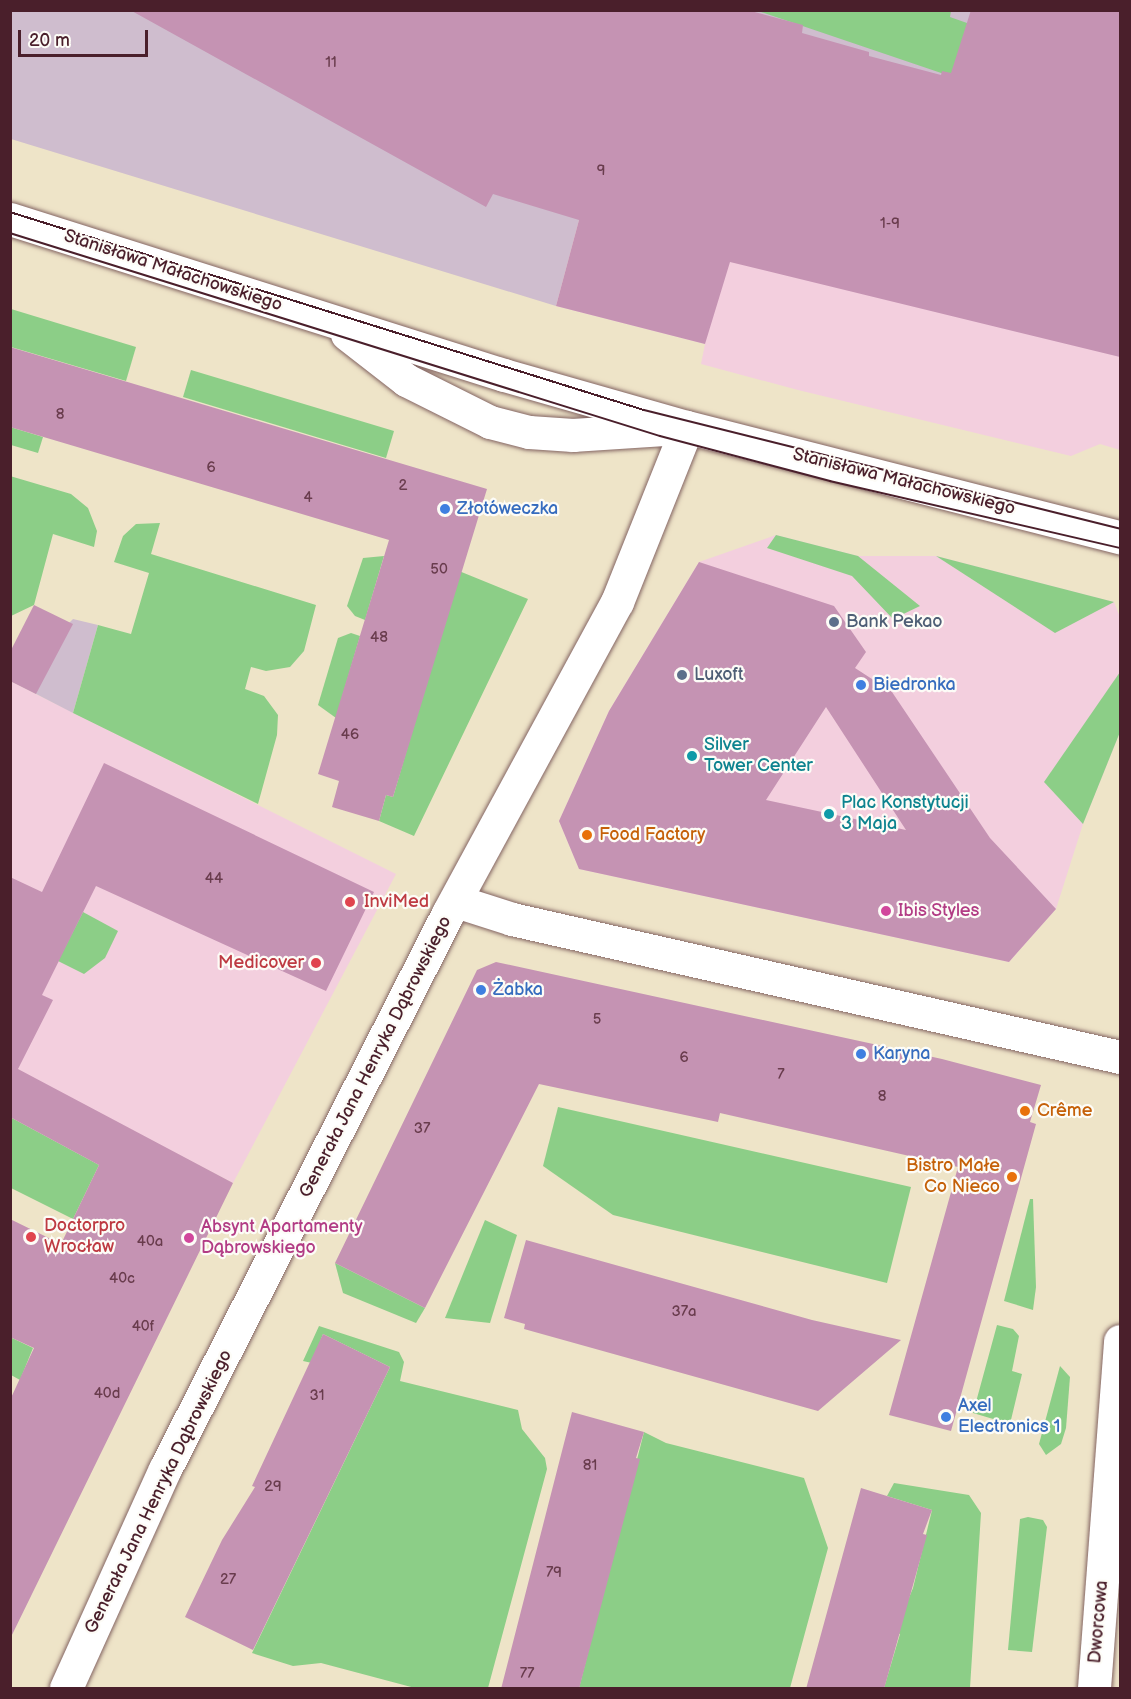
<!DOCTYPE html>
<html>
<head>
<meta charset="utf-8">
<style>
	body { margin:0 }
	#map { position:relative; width:1131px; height:1699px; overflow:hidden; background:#eee4c8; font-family:"Balsamiq Sans",sans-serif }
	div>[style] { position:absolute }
	.built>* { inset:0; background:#f3cfde }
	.industrial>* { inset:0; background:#cfbdce }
	.green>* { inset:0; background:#8cce87 }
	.building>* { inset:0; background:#c593b3 }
	.roads { filter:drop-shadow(0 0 2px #836462) drop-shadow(0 0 2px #836462) }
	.minor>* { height:33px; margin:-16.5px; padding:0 16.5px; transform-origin:16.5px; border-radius:16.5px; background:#fff }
	.tram>* { height:1.5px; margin:-0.75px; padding:0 0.75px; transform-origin:0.75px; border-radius:0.75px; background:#4a1f2b }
	.dots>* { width:16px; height:16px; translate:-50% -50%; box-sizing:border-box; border:3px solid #fdfcf7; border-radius:50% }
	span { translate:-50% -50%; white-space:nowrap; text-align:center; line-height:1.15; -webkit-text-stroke:4.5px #fdfcf7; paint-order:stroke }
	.number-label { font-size:15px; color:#693c4d }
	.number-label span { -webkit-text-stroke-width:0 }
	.street-label { font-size:18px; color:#4a1f2b }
	.shop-label { font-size:18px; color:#366cbe }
	.left { translate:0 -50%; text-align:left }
	.service-label { font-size:18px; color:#4e5e75 }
	.culture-label { font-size:18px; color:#0d838f }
	.food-label { font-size:18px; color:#c56008 }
	.right { translate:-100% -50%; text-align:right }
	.health-label { font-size:18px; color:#be3a42 }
	.hotel-label { font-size:18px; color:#b23c85 }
	.frame { position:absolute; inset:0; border:12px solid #4a1f2b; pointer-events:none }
	.scale { position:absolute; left:18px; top:30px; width:130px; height:27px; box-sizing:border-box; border:3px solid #4a1f2b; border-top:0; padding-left:8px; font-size:18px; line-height:21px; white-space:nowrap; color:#4a1f2b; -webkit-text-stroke:4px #fdfcf7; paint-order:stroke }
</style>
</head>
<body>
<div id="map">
	<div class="built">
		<div style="clip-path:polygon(583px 93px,1120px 229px,1120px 450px,1100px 444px,1071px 456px,798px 390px,701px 364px,705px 344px,556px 306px,579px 220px)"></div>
		<div style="clip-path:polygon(776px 535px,858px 556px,936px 556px,1114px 602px,1120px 617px,1120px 732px,1083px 824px,1056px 909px,1009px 962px,579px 869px,559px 821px,609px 711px,699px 562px)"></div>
		<div style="clip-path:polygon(10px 681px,396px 874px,233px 1183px,120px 1124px,99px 1165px,11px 1117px)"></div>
	</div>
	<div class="industrial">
		<div style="clip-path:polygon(10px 11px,1120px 11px,1120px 229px,583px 93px,579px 220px,556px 306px,11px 139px)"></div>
		<div style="clip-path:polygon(73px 619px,98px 625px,73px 713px,11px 681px)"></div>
	</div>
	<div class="green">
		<div style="clip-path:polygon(758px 11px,951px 11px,950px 17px,1120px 77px,1120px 123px,1009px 96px)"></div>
		<div style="clip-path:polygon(11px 309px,136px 347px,126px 381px,11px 347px)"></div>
		<div style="clip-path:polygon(191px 370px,394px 431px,386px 458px,183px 397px)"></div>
		<div style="clip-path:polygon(10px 427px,43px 437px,38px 453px,11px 445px)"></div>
		<div style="clip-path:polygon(10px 476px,71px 494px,88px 508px,97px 531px,94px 547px,53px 534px,34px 605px,11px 616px)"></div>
		<div style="clip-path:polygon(160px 523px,151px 554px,316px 605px,304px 651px,290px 667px,266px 671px,251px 667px,245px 689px,264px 696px,278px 715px,277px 735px,258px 804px,73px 713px,98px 625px,131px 634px,149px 573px,114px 562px,123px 536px,136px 524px)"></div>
		<div style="clip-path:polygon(776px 535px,858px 556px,920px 606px,893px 619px,852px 576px,767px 548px)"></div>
		<div style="clip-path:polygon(384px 556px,365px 620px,355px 616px,347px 606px,363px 558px)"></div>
		<div style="clip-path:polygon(936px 556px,1114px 602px,1055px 633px)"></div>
		<div style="clip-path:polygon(459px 571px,528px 599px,414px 836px,379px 821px,386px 795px,393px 797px)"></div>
		<div style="clip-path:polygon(351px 633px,360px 636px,336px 718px,318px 705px,338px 638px)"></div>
		<div style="clip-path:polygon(1120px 672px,1120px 732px,1083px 824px,1044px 782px)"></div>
		<div style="clip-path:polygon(83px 912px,118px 931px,105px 958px,84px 974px,58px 961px)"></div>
		<div style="clip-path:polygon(558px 1107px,911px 1187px,887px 1283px,613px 1215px,543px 1166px)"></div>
		<div style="clip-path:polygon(10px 1117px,99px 1165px,73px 1219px,11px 1188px)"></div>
		<div style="clip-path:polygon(1030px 1199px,1033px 1199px,1036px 1287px,1033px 1310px,1004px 1301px)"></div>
		<div style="clip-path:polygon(485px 1220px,517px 1235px,490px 1323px,445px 1318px)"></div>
		<div style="clip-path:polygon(335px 1263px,425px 1308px,416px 1323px,343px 1293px)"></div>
		<div style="clip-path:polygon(997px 1325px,1013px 1329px,1019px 1336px,1012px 1371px,1022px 1374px,1010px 1424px,973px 1413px)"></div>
		<div style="clip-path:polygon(319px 1326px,399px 1352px,404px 1362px,400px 1381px,518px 1410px,522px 1429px,545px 1458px,547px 1469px,488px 1688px,415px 1688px,321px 1663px,293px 1666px,252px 1653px,390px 1367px,323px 1334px,312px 1363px,303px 1361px)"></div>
		<div style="clip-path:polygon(10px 1337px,33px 1348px,20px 1380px,11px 1375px)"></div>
		<div style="clip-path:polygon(1060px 1366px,1070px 1377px,1066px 1428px,1061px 1444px,1046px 1455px,1039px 1444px)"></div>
		<div style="clip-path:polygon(644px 1432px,666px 1443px,804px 1478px,828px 1548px,790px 1688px,579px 1688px)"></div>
		<div style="clip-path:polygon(894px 1483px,969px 1495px,981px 1513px,970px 1688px,879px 1688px,884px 1688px,900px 1634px,895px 1632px,913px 1588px,932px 1510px,887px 1496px)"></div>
		<div style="clip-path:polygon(1028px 1517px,1043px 1520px,1047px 1527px,1032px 1652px,1008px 1650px,1020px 1519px)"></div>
	</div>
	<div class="building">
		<div style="clip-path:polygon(130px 10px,747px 10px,803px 25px,802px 33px,869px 52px,869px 56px,941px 75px,942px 71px,951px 73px,971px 10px,1120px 10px,1120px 357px,730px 262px,705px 344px,556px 306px,579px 220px,493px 194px,486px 207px)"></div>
		<div style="clip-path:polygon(10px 347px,487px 489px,393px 797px,386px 795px,379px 821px,332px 807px,339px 781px,318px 774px,389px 540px,10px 427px)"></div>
		<div style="clip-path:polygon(evenodd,699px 562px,834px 606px,866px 652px,855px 668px,892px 692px,990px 838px,1056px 909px,1009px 962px,579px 869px,559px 821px,609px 711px,699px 562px,826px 707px,906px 830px,766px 800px,826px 707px)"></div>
		<div style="clip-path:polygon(34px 605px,73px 624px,36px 694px,10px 681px,10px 652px)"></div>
		<div style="clip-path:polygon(104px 763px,374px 892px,326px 991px,96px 886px,42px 995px,53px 1000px,18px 1069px,233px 1183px,10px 1639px,10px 1400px,34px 1348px,10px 1337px,10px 1219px,61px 1244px,99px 1165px,10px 1117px,10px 877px,42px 892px)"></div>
		<div style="clip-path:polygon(496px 962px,942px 1059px,1041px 1085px,1030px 1122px,1036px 1124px,951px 1431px,889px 1415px,958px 1167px,720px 1113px,718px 1122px,539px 1084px,425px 1308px,335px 1263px,477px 970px)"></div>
		<div style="clip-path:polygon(526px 1240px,812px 1320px,901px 1340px,818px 1411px,524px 1329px,525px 1324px,504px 1318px)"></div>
		<div style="clip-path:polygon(323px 1334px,390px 1367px,253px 1650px,185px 1617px,222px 1540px,255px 1487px,252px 1486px)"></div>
		<div style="clip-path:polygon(572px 1412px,644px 1432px,636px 1458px,640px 1459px,579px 1689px,501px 1689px)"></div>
		<div style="clip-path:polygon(861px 1488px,932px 1510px,923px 1534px,927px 1535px,884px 1689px,806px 1689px)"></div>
	</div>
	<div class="roads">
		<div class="minor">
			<div style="left:10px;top:219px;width:518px;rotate:17.53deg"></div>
			<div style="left:504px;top:375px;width:190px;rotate:15.9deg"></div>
			<div style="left:687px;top:427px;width:447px;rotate:14.3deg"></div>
			<div style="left:347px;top:334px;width:75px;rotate:37.9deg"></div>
			<div style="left:406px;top:380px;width:94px;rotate:26.6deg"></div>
			<div style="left:490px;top:422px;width:40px;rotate:14.4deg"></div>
			<div style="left:529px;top:432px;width:44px;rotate:3.9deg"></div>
			<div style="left:573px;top:435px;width:94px;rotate:-3.7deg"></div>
			<div style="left:456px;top:901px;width:59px;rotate:17.8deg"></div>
			<div style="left:512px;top:919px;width:623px;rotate:12.79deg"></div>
			<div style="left:66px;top:1688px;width:240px;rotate:-65.7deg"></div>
			<div style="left:165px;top:1469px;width:624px;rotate:-63.02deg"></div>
			<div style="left:448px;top:913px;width:354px;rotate:-61.5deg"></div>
			<div style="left:617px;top:602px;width:188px;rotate:-68.2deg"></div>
			<div style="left:1094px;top:1688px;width:348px;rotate:-85.7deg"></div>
		</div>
	</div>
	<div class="tram">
		<div style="left:10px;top:212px;width:664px;rotate:17.34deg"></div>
		<div style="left:644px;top:410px;width:491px;rotate:14deg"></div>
		<div style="left:10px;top:233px;width:681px;rotate:17.34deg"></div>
		<div style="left:660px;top:436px;width:176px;rotate:14.8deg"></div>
		<div style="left:830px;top:481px;width:298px;rotate:13deg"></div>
	</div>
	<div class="dots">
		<div style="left:445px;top:509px;background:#3f7fe0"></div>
		<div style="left:834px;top:622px;background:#5c6f8a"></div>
		<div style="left:682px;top:675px;background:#5c6f8a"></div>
		<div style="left:861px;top:685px;background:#3f7fe0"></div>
		<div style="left:692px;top:756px;background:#0f9aa8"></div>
		<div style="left:829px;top:814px;background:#0f9aa8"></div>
		<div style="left:587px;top:835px;background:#e8710a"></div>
		<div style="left:350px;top:902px;background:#e0444e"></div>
		<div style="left:886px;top:911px;background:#d1479c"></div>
		<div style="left:316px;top:963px;background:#e0444e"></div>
		<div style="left:481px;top:990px;background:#3f7fe0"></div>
		<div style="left:861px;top:1054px;background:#3f7fe0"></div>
		<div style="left:1025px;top:1111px;background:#e8710a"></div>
		<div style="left:1012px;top:1177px;background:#e8710a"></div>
		<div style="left:31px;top:1237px;background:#e0444e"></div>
		<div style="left:189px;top:1238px;background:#d1479c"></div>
		<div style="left:946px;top:1417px;background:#3f7fe0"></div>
	</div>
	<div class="number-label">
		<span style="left:331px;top:63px">11</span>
		<span style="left:601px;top:171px">9</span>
		<span style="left:890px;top:224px">1-9</span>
		<span style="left:60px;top:415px">8</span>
		<span style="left:211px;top:468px">6</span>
		<span style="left:403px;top:486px">2</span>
		<span style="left:308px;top:498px">4</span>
		<span style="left:439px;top:570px">50</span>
		<span style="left:379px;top:638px">48</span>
		<span style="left:350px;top:735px">46</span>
		<span style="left:214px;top:879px">44</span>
		<span style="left:597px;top:1020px">5</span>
		<span style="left:684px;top:1058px">6</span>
		<span style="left:781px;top:1075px">7</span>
		<span style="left:882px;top:1097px">8</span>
		<span style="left:422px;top:1129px">37</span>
		<span style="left:150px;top:1242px">40a</span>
		<span style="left:122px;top:1279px">40c</span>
		<span style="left:684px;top:1312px">37a</span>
		<span style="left:143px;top:1327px">40f</span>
		<span style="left:107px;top:1394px">40d</span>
		<span style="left:317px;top:1396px">31</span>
		<span style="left:590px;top:1466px">81</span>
		<span style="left:273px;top:1487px">29</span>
		<span style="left:554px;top:1573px">79</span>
		<span style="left:228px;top:1580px">27</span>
		<span style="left:527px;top:1674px">77</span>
	</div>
	<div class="street-label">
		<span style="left:173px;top:271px;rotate:18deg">Stanisława Małachowskiego</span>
		<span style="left:904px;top:482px;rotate:14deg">Stanisława Małachowskiego</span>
		<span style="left:376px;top:1057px;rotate:-63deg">Generała Jana Henryka Dąbrowskiego</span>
		<span style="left:159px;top:1492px;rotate:-64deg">Generała Jana Henryka Dąbrowskiego</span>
		<span style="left:1099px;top:1622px;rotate:-85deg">Dworcowa</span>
	</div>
	<div class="shop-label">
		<span class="left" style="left:457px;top:509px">Złotóweczka</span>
		<span class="left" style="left:873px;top:685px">Biedronka</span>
		<span class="left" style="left:493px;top:990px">Żabka</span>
		<span class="left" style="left:873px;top:1054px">Karyna</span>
		<span class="left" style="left:958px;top:1417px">Axel<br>Electronics 1</span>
	</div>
	<div class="service-label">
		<span class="left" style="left:846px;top:622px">Bank Pekao</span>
		<span class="left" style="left:694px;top:675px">Luxoft</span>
	</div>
	<div class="culture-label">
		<span class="left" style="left:704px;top:756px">Silver<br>Tower Center</span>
		<span class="left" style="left:841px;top:814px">Plac Konstytucji<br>3 Maja</span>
	</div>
	<div class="food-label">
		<span class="left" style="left:599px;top:835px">Food Factory</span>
		<span class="left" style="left:1037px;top:1111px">Crême</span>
		<span class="right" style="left:1000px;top:1177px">Bistro Małe<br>Co Nieco</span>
	</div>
	<div class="health-label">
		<span class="left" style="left:364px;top:902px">InviMed</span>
		<span class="right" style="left:304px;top:963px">Medicover</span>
		<span class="left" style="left:44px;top:1237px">Doctorpro<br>Wrocław</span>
	</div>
	<div class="hotel-label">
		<span class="left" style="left:898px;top:911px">Ibis Styles</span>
		<span class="left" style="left:201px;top:1238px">Absynt Apartamenty<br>Dąbrowskiego</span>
	</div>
	<div class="frame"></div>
	<div class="scale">20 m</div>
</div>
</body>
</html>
